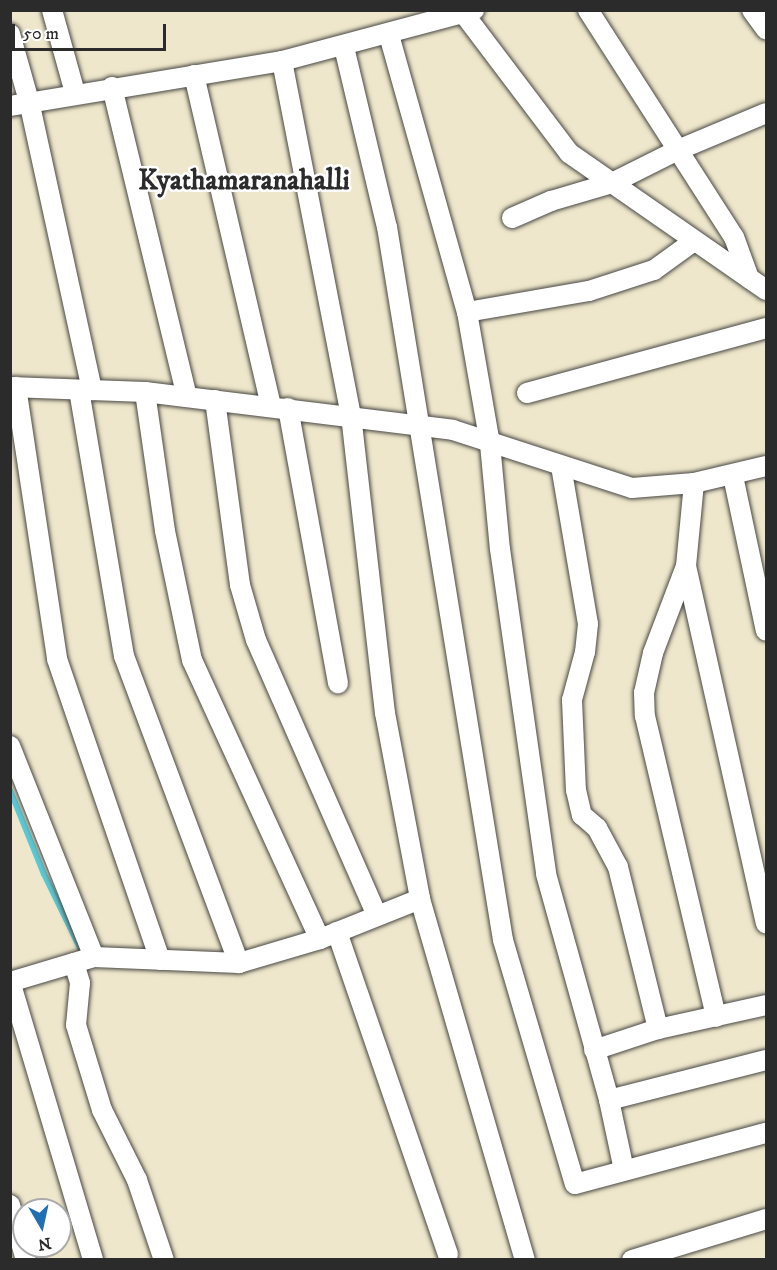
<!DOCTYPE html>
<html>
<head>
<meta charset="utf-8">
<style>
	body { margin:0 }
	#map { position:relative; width:777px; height:1270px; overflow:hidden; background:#eee7cb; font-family:"IM FELL DW Pica",serif }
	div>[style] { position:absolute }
	.stream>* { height:6px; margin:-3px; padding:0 3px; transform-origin:3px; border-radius:3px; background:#5bc8d3 }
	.roads { filter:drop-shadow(0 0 2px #484743) drop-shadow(0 0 2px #484743) }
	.street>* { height:20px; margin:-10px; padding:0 10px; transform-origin:10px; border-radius:10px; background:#fff }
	span { translate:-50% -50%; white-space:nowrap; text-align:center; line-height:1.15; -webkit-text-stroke:5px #fff; paint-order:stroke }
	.district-label { font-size:28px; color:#2b2b2b; font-weight:700 }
	.frame { position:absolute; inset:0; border:12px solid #2b2b2b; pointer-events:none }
	.north { position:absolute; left:12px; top:1198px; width:60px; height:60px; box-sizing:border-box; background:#fff; border:2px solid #aaa; border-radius:50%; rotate:171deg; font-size:16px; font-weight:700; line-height:24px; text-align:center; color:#2b2b2b }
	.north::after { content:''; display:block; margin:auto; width:21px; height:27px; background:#1f6fb2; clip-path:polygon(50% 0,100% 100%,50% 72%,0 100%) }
	.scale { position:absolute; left:12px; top:24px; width:154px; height:27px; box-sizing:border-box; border:3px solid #2b2b2b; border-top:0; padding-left:8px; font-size:18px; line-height:21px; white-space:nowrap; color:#2b2b2b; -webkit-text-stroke:4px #fff; paint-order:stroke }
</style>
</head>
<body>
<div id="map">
	<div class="stream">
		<div style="left:10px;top:790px;width:91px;rotate:68deg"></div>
		<div style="left:44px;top:874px;width:85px;rotate:64deg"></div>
	</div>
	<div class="roads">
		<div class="street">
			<div style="left:52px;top:10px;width:86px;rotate:74.5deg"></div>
			<div style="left:461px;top:10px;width:179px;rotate:52.9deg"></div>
			<div style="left:569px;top:153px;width:240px;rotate:34.8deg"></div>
			<div style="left:588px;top:10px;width:270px;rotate:57.3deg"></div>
			<div style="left:734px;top:237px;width:44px;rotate:69.9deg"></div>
			<div style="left:752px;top:10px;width:24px;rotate:54deg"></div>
			<div style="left:10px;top:34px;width:70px;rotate:74.2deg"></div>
			<div style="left:29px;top:101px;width:296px;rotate:77.7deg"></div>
			<div style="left:389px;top:35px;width:288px;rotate:74.3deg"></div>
			<div style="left:467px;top:312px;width:134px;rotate:80.1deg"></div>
			<div style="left:490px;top:444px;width:105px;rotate:84.6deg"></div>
			<div style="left:500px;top:549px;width:328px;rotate:81.9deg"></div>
			<div style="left:546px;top:874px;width:235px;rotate:74.4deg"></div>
			<div style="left:609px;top:1100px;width:72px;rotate:77.9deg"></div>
			<div style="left:344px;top:47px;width:185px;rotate:76.6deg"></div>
			<div style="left:387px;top:227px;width:722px;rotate:80.76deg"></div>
			<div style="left:503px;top:940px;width:254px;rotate:73.6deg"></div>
			<div style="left:575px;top:1184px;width:198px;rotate:-15deg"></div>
			<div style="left:282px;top:61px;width:361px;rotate:79deg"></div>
			<div style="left:351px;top:415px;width:300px;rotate:83.5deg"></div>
			<div style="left:385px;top:713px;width:189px;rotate:79.3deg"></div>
			<div style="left:420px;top:899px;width:376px;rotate:73.8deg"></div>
			<div style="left:194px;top:75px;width:340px;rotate:76.9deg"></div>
			<div style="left:112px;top:87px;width:319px;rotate:76.4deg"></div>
			<div style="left:10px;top:106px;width:276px;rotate:-9.4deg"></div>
			<div style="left:282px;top:61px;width:199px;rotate:-14.9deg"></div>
			<div style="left:512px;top:218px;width:43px;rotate:-23.6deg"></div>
			<div style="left:551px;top:201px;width:64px;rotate:-16.4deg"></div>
			<div style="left:612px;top:183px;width:74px;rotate:-26.6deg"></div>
			<div style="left:678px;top:150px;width:95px;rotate:-22.8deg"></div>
			<div style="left:467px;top:312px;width:124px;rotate:-9.8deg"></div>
			<div style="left:589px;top:291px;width:68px;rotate:-17.9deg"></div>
			<div style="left:654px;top:270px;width:49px;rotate:-35.9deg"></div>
			<div style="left:10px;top:387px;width:135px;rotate:2.1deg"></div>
			<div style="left:145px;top:392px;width:310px;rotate:7deg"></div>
			<div style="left:453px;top:430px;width:188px;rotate:18deg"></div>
			<div style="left:632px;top:488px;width:62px;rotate:-4.6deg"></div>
			<div style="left:694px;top:483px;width:74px;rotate:-13.3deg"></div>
			<div style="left:16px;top:387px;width:275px;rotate:81.4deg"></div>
			<div style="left:57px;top:659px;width:318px;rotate:71.1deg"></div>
			<div style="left:79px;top:390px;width:270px;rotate:80.4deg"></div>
			<div style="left:124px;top:656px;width:328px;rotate:69.5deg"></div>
			<div style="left:145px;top:392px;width:140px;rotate:81.8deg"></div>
			<div style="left:165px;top:531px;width:132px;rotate:78.2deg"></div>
			<div style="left:192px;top:660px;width:307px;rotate:65.4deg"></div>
			<div style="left:527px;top:393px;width:248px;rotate:-15.2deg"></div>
			<div style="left:215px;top:400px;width:187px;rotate:82.3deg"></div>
			<div style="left:240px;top:585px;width:57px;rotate:73.8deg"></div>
			<div style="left:256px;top:640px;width:300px;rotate:66.3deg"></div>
			<div style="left:288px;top:408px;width:280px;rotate:79.7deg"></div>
			<div style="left:561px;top:466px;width:160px;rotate:80.3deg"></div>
			<div style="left:588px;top:624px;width:28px;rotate:96deg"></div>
			<div style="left:585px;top:652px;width:50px;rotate:105.2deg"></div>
			<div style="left:572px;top:700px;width:90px;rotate:87.5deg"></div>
			<div style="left:576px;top:790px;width:26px;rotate:77deg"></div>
			<div style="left:582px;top:815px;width:20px;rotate:41deg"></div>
			<div style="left:597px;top:828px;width:44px;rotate:61.7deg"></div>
			<div style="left:618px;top:867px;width:167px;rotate:76.1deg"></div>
			<div style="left:733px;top:476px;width:158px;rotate:78deg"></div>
			<div style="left:694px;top:483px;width:83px;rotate:95.5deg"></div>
			<div style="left:686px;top:566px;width:93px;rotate:110.8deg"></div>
			<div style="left:653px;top:653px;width:41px;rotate:102.7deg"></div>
			<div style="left:644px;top:693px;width:23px;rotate:88deg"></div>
			<div style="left:645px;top:716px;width:309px;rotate:76.7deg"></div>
			<div style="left:686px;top:566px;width:366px;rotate:77.4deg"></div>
			<div style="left:10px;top:746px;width:227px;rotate:68.3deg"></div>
			<div style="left:337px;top:932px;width:341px;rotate:71deg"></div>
			<div style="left:74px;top:963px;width:21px;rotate:73deg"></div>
			<div style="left:80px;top:983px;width:42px;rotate:95.4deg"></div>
			<div style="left:76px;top:1025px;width:89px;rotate:73deg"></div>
			<div style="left:102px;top:1110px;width:78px;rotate:63.4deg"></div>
			<div style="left:137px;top:1180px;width:84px;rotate:71.4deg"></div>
			<div style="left:10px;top:981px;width:291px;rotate:73.4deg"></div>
			<div style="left:10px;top:982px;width:88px;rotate:-16.6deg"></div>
			<div style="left:94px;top:957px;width:145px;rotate:2.4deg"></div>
			<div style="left:239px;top:963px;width:84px;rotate:-16.5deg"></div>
			<div style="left:320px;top:939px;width:108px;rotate:-21.8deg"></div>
			<div style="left:594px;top:1050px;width:67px;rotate:-18.2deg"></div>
			<div style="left:658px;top:1029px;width:111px;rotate:-12.5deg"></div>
			<div style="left:609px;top:1100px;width:162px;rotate:-14.3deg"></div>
			<div style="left:10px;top:1205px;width:57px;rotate:73.8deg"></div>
			<div style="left:632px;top:1260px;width:140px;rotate:-17deg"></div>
		</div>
	</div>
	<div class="district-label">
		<span style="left:244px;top:181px">Kyathamaranahalli</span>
	</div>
	<div class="frame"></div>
	<div class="north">N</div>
	<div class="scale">50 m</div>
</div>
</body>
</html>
